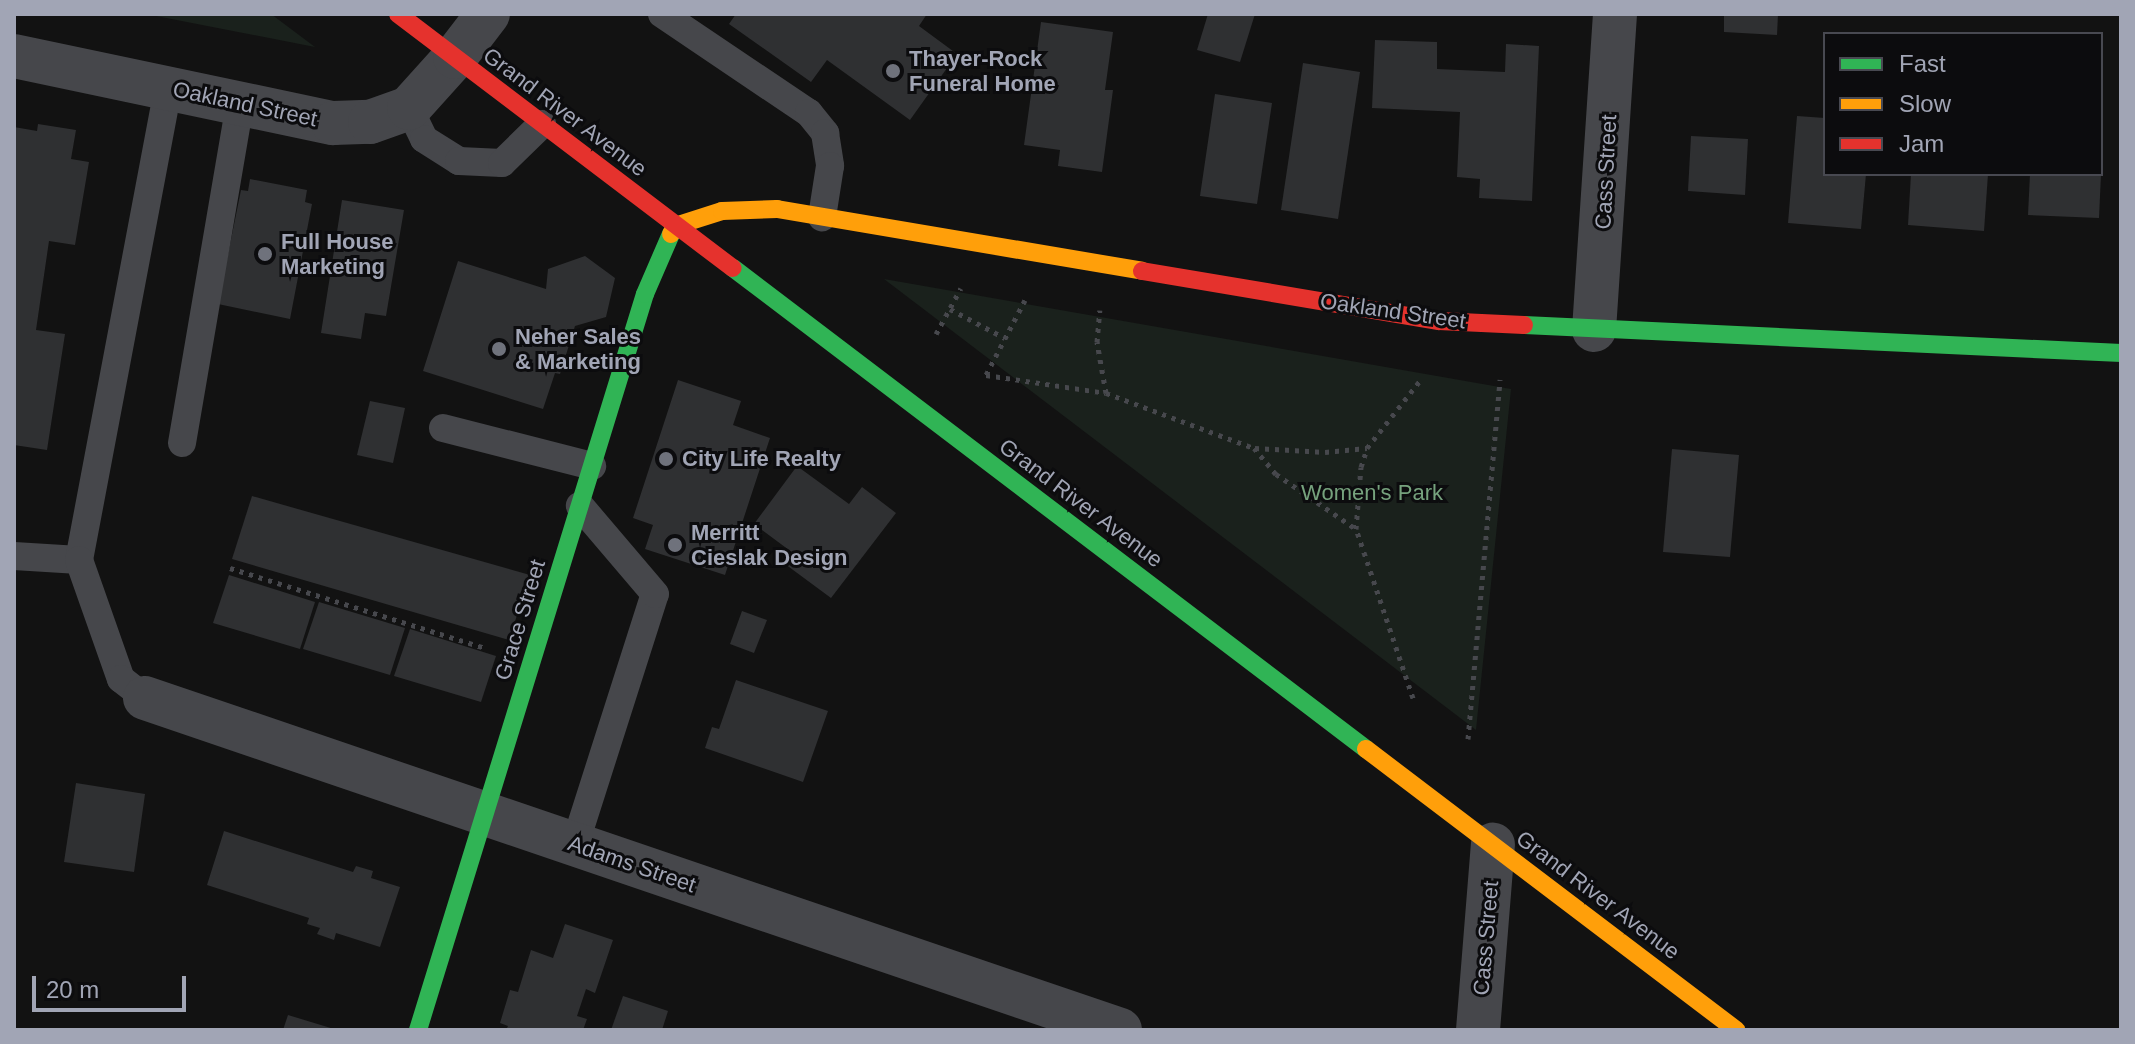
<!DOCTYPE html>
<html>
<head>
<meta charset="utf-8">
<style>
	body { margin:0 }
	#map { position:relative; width:2135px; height:1044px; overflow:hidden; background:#121212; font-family:Arial,sans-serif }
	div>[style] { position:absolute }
	.green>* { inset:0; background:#1a211c }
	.building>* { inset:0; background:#2f3032 }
	.path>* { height:5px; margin-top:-2.5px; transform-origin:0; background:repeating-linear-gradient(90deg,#47484d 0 4px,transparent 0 10px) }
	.lane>* { height:28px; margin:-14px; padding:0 14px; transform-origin:14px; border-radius:14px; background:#46474b }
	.street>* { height:44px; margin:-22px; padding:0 22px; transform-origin:22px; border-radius:22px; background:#46474b }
	.fast>* { height:18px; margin:-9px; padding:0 9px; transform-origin:9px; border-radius:9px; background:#30b455 }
	.slow>* { height:18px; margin:-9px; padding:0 9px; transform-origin:9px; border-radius:9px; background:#ff9f0a }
	.jam>* { height:18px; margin:-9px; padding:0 9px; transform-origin:9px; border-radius:9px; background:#e5322d }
	.dots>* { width:22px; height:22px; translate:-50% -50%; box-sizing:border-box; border:4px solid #0c0c0e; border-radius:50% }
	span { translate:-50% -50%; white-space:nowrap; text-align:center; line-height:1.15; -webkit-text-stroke:6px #0c0c0e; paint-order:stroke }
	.poi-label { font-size:22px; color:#a1a5b5; font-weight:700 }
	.left { translate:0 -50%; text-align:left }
	.street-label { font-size:22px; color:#a1a5b5 }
	.park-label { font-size:22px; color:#76a27d }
	.frame { position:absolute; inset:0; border:16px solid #a1a5b5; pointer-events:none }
	.legend { position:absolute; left:1823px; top:32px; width:280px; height:144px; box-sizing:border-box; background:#0c0c0e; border:2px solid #484951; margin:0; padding:10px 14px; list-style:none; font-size:24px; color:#a1a5b5 }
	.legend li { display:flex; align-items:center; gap:16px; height:40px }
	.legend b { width:40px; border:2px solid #484951 }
	.scale { position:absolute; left:32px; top:976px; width:154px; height:36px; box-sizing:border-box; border:4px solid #a1a5b5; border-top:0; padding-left:10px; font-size:24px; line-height:28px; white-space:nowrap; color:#a1a5b5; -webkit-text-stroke:6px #0c0c0e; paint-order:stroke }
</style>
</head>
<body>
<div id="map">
	<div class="green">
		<div style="clip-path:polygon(146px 14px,271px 14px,315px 47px)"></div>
		<div style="clip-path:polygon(884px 279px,1511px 389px,1476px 730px)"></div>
	</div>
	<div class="building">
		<div style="clip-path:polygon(736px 14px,927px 14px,919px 26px,957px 54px,910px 120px,827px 60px,811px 82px,729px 24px)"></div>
		<div style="clip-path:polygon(1208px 14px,1255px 14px,1240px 62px,1197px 50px)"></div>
		<div style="clip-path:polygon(1724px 14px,1778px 14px,1777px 35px,1724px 32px)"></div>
		<div style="clip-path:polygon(1041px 22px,1113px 32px,1105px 90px,1113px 90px,1102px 172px,1058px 166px,1060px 150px,1024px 145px)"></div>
		<div style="clip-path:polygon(1375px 40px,1437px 42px,1437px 69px,1505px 72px,1506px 44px,1539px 46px,1532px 201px,1479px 198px,1480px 179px,1457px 177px,1460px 112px,1372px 108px)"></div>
		<div style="clip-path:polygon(1303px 63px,1360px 72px,1338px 219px,1281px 210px)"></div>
		<div style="clip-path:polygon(1215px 94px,1272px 103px,1257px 204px,1200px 196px)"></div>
		<div style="clip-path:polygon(1797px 116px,1825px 118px,1825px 174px,1866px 174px,1861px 229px,1788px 223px)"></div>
		<div style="clip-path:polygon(38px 124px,76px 130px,71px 159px,89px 162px,75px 245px,49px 241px,36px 330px,65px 334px,47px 450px,14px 445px,14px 127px,37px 131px)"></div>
		<div style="clip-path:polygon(1691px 136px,1748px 139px,1745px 195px,1688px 191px)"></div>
		<div style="clip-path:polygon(1911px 174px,1988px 174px,1984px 231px,1908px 225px)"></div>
		<div style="clip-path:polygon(2030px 174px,2101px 174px,2099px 218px,2028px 215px)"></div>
		<div style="clip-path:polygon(250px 179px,307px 190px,305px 202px,312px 204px,290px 319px,218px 304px,241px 190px,248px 191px)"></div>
		<div style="clip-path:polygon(342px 200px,404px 210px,386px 316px,365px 313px,361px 339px,321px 333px)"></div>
		<div style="clip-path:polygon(585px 256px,615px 278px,606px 317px,575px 326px,560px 374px,555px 373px,543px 409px,423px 371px,458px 261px,546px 289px,548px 269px)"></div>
		<div style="clip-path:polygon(678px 380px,741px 401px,733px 425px,770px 438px,725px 575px,645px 549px,653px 525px,633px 518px)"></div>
		<div style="clip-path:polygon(370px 401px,405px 408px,393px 463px,357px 455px)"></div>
		<div style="clip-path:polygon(1672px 449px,1739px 455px,1730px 557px,1663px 552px)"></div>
		<div style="clip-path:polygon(797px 466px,849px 504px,862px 487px,896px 513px,831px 598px,785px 564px,793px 553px,754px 524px)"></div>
		<div style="clip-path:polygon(252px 496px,530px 575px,509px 640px,232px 559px)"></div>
		<div style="clip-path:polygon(229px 575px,315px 602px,300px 649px,213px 623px)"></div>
		<div style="clip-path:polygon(319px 602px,405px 628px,390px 675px,303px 649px)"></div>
		<div style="clip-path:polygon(742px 611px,767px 620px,754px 653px,730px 644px)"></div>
		<div style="clip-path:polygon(410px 629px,496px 656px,481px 702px,394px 676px)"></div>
		<div style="clip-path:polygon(736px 680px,828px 711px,803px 782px,705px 748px,712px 727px,719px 729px)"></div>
		<div style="clip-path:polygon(76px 783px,145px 794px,134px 872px,64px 862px)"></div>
		<div style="clip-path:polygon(224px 831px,353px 872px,356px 866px,373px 871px,371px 878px,400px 887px,380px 947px,336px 933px,334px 940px,317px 934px,320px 928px,307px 924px,309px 918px,207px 885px)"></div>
		<div style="clip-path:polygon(565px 924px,613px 940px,595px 993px,586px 989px,577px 1016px,587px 1019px,583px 1030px,506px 1030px,508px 1026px,500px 1023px,510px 990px,518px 992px,531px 950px,553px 958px)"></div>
		<div style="clip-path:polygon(623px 996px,668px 1011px,662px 1030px,611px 1030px)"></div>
		<div style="clip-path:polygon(288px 1015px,334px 1029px,334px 1030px,283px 1030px)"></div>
	</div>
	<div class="path">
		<div style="left:1025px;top:300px;width:85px;rotate:117.5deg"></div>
		<div style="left:986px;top:375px;width:121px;rotate:8.5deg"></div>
		<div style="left:1106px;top:393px;width:52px;rotate:-100deg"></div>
		<div style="left:1097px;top:342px;width:32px;rotate:-85deg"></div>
		<div style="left:950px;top:309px;width:62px;rotate:27.8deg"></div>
		<div style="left:936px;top:334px;width:52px;rotate:-61.5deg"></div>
		<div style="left:1106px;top:393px;width:158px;rotate:20.4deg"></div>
		<div style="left:1254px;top:448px;width:34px;rotate:50deg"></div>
		<div style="left:1276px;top:474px;width:97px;rotate:34.5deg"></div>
		<div style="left:1255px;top:448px;width:70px;rotate:3.3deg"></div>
		<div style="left:1325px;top:452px;width:42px;rotate:-5.4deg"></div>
		<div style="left:230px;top:568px;width:268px;rotate:17.4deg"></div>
		<div style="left:1413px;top:698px;width:178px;rotate:-108.6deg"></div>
		<div style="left:1356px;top:529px;width:62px;rotate:-85.4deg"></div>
		<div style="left:1361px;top:467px;width:20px;rotate:-72deg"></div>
		<div style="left:1367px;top:448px;width:89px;rotate:-51.8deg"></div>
		<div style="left:1468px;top:739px;width:361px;rotate:-84.9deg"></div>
	</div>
	<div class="lane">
		<div style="left:662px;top:14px;width:177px;rotate:34deg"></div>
		<div style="left:809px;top:113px;width:26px;rotate:51deg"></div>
		<div style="left:825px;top:133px;width:33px;rotate:81deg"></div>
		<div style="left:830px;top:166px;width:52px;rotate:98.9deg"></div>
		<div style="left:409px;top:108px;width:34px;rotate:64deg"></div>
		<div style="left:424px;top:139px;width:41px;rotate:32.2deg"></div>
		<div style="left:459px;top:161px;width:43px;rotate:2.7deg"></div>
		<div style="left:502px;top:163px;width:56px;rotate:-44.3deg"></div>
		<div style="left:443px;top:428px;width:154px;rotate:14.3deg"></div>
		<div style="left:182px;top:443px;width:346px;rotate:-80.3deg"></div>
		<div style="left:14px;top:556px;width:65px;rotate:3.5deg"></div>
		<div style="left:79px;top:560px;width:480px;rotate:-79.3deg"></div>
		<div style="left:79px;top:560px;width:126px;rotate:70.6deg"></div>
		<div style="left:121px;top:679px;width:31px;rotate:38deg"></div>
		<div style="left:575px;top:844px;width:262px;rotate:-72.3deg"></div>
		<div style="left:655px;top:594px;width:116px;rotate:-130.4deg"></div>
	</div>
	<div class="street">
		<div style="left:14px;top:56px;width:326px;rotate:11.9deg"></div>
		<div style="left:333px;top:123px;width:37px;rotate:-2deg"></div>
		<div style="left:370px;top:122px;width:41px;rotate:-19.7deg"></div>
		<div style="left:409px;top:108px;width:69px;rotate:-48deg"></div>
		<div style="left:455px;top:57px;width:54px;rotate:-52.5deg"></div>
		<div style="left:1594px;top:330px;width:317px;rotate:-86.2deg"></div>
		<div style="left:145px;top:698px;width:1030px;rotate:18.8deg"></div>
		<div style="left:1478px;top:1030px;width:186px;rotate:-85.4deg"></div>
	</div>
	<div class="fast">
		<div style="left:733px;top:268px;width:795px;rotate:37.23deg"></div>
		<div style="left:1524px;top:325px;width:598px;rotate:2.69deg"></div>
		<div style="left:418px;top:1030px;width:770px;rotate:-72.86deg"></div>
		<div style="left:645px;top:294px;width:65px;rotate:-66.6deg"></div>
	</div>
	<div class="slow">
		<div style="left:671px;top:234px;width:9px;rotate:-63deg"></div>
		<div style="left:675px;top:226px;width:49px;rotate:-17.7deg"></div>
		<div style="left:722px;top:211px;width:55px;rotate:-2.1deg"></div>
		<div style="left:777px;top:209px;width:370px;rotate:9.6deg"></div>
		<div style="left:1366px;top:749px;width:465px;rotate:37.2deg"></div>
	</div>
	<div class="jam">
		<div style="left:398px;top:14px;width:420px;rotate:37.2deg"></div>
		<div style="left:1142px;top:271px;width:301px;rotate:9.6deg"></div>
		<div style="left:1439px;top:321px;width:85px;rotate:2.7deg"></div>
	</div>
	<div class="dots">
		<div style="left:893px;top:71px;background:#6f727c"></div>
		<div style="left:265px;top:254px;background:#6f727c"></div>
		<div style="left:499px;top:349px;background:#6f727c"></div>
		<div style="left:666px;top:459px;background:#6f727c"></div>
		<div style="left:675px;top:545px;background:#6f727c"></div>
	</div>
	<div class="poi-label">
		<span class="left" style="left:909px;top:71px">Thayer-Rock<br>Funeral Home</span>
		<span class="left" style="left:281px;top:254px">Full House<br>Marketing</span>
		<span class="left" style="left:515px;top:349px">Neher Sales<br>&amp; Marketing</span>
		<span class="left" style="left:682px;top:459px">City Life Realty</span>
		<span class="left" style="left:691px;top:545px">Merritt<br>Cieslak Design</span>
	</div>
	<div class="street-label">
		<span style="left:245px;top:104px;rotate:12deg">Oakland Street</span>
		<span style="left:565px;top:112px;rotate:37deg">Grand River Avenue</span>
		<span style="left:1606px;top:172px;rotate:-87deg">Cass Street</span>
		<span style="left:1393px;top:311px;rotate:8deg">Oakland Street</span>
		<span style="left:1081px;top:503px;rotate:37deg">Grand River Avenue</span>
		<span style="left:520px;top:620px;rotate:-73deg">Grace Street</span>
		<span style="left:632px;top:864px;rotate:19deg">Adams Street</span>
		<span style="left:1598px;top:895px;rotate:37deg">Grand River Avenue</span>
		<span style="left:1486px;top:938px;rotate:-85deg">Cass Street</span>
	</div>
	<div class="park-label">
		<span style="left:1372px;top:493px">Women's Park</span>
	</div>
	<div class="frame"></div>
	<ul class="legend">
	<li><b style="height:10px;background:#30b455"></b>Fast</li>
	<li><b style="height:10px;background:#ff9f0a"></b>Slow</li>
	<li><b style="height:10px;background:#e5322d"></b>Jam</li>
	</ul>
	<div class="scale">20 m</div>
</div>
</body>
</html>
